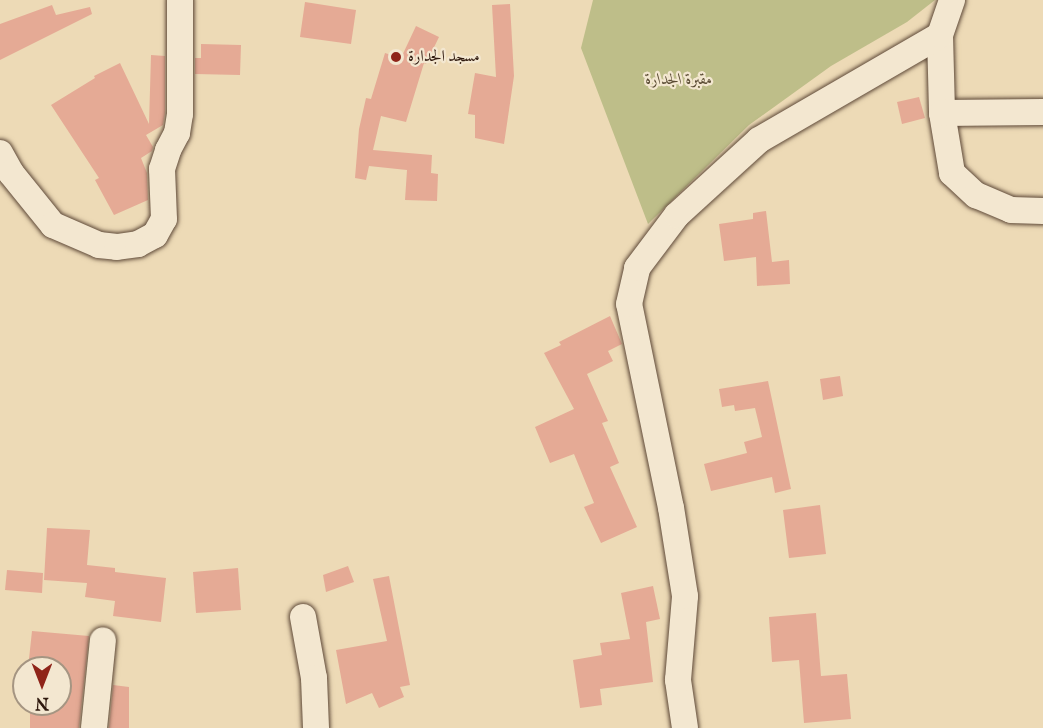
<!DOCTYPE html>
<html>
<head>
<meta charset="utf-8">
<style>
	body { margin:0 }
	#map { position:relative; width:1043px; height:728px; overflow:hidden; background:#eddab6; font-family:"IM FELL English",Amiri,serif }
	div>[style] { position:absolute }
	.green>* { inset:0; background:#bebe89 }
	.building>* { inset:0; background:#e5aa95 }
	.roads { filter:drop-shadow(0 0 2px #5e4938) drop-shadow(0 0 2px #5e4938) }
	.minor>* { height:26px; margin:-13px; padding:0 13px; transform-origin:13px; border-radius:13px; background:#f3e7d0 }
	.dots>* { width:16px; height:16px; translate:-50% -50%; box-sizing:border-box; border:3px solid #f3e7d0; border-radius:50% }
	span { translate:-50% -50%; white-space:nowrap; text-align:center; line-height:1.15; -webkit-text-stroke:4.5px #f3e7d0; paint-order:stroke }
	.poi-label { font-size:16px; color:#2f190e }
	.left { translate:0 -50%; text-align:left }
	.park-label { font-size:16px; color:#5a4b33; font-style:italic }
	.north { position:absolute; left:12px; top:656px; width:60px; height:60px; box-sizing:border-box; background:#f3e7d0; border:2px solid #a59582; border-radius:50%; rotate:180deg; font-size:16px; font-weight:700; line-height:24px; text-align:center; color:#2f190e }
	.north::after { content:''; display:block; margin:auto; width:21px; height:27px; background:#8f2418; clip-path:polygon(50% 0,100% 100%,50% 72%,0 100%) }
</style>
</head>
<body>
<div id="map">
	<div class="green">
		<div style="clip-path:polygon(593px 0,935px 0,907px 22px,831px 66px,749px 125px,648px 224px,581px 48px)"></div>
	</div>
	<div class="building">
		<div style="clip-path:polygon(305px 2px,356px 10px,351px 44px,300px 37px)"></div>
		<div style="clip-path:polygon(510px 4px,514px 76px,504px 144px,475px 138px,475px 115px,468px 114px,475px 73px,496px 77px,492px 5px)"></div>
		<div style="clip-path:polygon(52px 5px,56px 15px,90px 7px,92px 14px,0 60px,0 24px)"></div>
		<div style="clip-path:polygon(416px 26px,439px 37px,426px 64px,424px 63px,406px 122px,381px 116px,373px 150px,432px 155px,431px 173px,438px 174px,437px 201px,405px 200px,407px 170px,369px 166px,366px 180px,355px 178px,359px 129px,366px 98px,371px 99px,385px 53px,401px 58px)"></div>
		<div style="clip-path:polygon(201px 44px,241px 45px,240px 75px,195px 74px,195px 58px,201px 58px)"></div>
		<div style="clip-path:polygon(151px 55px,165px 56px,165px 113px,163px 125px,146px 135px,153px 147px,152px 151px,141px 158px,147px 173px,148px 200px,114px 215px,95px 180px,99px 178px,51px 105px,95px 78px,94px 76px,120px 63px,149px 124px)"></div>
		<div style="clip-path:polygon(919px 97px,925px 118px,902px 124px,897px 102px)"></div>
		<div style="clip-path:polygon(766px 211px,772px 262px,789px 260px,790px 284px,757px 286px,756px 257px,724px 261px,719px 224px,753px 219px,753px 213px)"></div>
		<div style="clip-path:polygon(610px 316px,622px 344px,608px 351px,613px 361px,587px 374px,608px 421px,602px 423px,619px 463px,610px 467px,637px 527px,601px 543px,584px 507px,594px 503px,574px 454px,550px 463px,535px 427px,574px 409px,544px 353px,561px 345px,559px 342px)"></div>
		<div style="clip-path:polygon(840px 376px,843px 396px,823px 400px,820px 379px)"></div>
		<div style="clip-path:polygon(768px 381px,791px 489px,775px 493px,772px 477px,711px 491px,704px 464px,747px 453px,744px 442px,762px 437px,755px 408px,735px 411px,734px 405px,722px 407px,719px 389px)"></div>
		<div style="clip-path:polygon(820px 505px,826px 554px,789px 558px,783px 510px)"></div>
		<div style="clip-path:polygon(47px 528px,90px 530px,87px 565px,115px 568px,115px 572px,166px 578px,161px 622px,113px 616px,115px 601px,85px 597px,87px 583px,44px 580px)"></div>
		<div style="clip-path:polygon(348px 566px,354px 582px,326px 592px,323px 575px)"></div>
		<div style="clip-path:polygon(238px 568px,241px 610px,196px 613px,193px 572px)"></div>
		<div style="clip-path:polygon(7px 570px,43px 573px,42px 593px,5px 590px)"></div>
		<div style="clip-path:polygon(389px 576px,410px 685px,400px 687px,404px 697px,379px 708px,372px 693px,346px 704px,336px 650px,387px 641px,373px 579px)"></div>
		<div style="clip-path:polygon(653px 586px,660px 619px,646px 622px,653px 682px,600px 689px,602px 705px,580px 708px,573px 660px,602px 655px,600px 643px,630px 639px,621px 593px)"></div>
		<div style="clip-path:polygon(816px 613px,821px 676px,847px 674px,851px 719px,804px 723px,799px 660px,772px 662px,769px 617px)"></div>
		<div style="clip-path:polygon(32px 631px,89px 636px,79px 728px,30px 728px,30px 704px,60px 704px,60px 668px,28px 668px)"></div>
		<div style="clip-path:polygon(113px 685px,129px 687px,129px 728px,109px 728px)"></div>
	</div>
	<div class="roads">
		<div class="minor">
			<div style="left:940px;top:35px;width:78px;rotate:88.5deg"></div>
			<div style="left:942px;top:113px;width:61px;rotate:80.5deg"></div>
			<div style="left:952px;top:173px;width:33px;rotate:43deg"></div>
			<div style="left:976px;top:195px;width:38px;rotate:23deg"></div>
			<div style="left:1011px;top:210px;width:32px;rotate:2deg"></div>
			<div style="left:942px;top:113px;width:101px;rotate:-0.6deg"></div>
			<div style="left:0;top:153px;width:23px;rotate:61deg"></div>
			<div style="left:11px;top:173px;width:67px;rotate:51.1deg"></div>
			<div style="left:53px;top:225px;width:50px;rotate:23.5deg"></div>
			<div style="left:99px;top:245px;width:18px;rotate:6deg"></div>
			<div style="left:117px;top:247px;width:21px;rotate:-8deg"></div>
			<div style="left:138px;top:244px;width:19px;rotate:-28deg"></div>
			<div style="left:155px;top:235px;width:18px;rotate:-61deg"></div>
			<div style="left:164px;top:219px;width:50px;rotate:-92.3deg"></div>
			<div style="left:162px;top:169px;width:20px;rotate:-72deg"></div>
			<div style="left:168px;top:150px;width:19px;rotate:-62deg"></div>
			<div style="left:177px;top:133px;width:19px;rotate:-81deg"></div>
			<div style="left:180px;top:114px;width:114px;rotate:-90deg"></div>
			<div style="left:303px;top:617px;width:62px;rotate:79.8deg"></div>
			<div style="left:314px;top:678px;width:50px;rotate:87.7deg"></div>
			<div style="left:94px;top:728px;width:88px;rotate:-84.2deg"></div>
			<div style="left:685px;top:728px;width:49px;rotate:-98.3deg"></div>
			<div style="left:678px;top:680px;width:84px;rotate:-85.2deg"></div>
			<div style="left:685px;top:596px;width:89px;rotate:-99deg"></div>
			<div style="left:671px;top:508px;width:208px;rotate:-101.6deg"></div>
			<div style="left:629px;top:304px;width:37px;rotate:-77deg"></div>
			<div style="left:637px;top:268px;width:66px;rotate:-53deg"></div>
			<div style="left:677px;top:215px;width:111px;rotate:-42.4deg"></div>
			<div style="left:759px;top:140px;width:209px;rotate:-30.1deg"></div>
			<div style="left:940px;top:35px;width:37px;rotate:-71deg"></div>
		</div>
	</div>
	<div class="dots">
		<div style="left:396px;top:57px;background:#8f2418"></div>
	</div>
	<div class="poi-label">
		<span class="left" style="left:408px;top:57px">مسجد الجدارة</span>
	</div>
	<div class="park-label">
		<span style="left:679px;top:80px">مقبرة الجدارة</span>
	</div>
	<div class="north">N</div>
</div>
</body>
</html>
